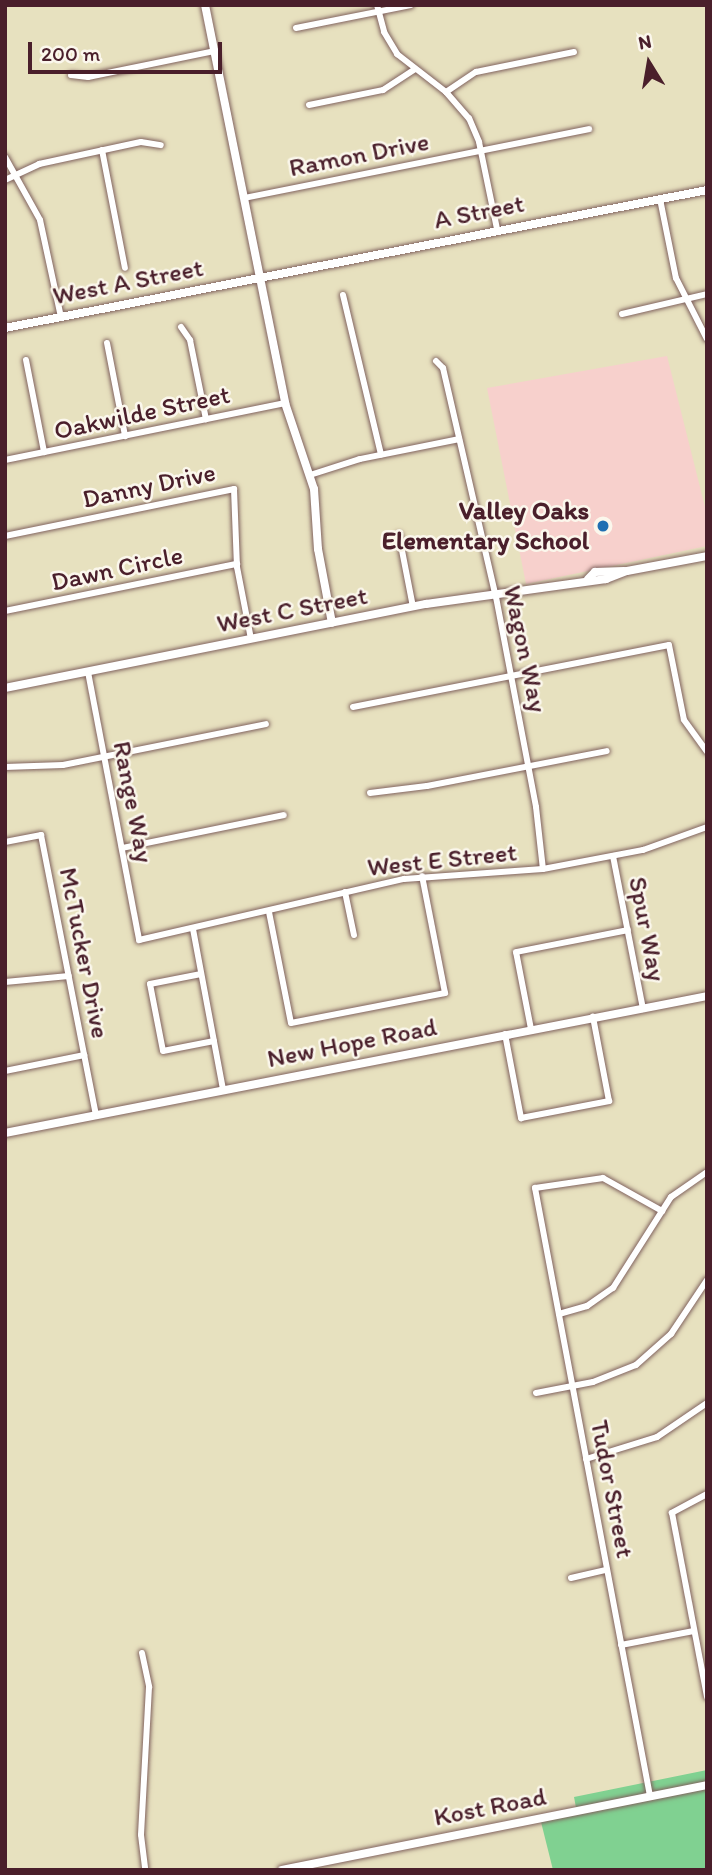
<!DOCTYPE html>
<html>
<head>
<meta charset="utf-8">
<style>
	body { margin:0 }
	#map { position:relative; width:712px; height:1875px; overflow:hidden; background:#e7e1bf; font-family:Itim,sans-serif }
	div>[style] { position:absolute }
	.built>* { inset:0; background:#f7d0cc }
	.green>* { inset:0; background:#80d191 }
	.roads { filter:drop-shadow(0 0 2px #81635f) drop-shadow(0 0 2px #81635f) }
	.street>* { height:6px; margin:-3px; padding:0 3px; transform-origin:3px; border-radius:3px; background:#fff }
	.secondary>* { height:8px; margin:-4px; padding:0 4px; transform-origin:4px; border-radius:4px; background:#fff }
	.dots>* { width:19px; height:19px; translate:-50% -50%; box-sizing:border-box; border:4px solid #fbf7ec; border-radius:50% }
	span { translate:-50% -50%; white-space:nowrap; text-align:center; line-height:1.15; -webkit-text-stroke:5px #fbf7ec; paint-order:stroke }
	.street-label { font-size:26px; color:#4a1f2b }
	.poi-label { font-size:26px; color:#4a1f2b; font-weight:700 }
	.right { translate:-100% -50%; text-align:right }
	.frame { position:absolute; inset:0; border:7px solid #4a1f2b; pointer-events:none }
	.north { position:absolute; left:614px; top:28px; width:70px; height:70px; -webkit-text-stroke:5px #fbf7ec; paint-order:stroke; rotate:349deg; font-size:19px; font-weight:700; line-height:28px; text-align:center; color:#4a1f2b }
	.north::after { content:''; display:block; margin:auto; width:24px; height:32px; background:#4a1f2b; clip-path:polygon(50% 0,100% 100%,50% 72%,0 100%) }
	.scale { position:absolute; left:28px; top:42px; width:194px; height:32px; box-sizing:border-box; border:4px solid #4a1f2b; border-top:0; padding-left:9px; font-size:21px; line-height:24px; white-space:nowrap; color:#4a1f2b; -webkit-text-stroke:5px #fbf7ec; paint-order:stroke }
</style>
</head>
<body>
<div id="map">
	<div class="built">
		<div style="clip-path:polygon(667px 356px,707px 515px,707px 546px,526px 584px,487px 388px)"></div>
	</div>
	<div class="green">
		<div style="clip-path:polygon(707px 1770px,707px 1870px,553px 1870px,540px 1818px,577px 1813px,574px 1797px)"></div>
	</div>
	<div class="roads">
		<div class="street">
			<div style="left:377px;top:5px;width:28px;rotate:75deg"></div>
			<div style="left:384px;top:32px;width:26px;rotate:59deg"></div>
			<div style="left:397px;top:54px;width:62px;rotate:37.8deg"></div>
			<div style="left:446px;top:92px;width:35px;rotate:49deg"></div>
			<div style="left:469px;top:118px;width:26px;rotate:67deg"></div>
			<div style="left:479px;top:142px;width:89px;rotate:78.3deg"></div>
			<div style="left:296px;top:28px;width:117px;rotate:-11.3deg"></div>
			<div style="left:71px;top:75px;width:17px;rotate:7deg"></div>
			<div style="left:88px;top:77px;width:130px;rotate:-11.6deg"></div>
			<div style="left:446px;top:92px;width:36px;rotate:-34deg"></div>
			<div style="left:476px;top:72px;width:100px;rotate:-11.5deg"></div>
			<div style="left:309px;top:105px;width:76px;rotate:-11.5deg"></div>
			<div style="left:383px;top:90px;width:37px;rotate:-33deg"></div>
			<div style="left:102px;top:150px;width:120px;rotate:79deg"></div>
			<div style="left:5px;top:157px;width:72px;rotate:60.9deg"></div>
			<div style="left:40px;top:220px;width:99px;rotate:77.8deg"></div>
			<div style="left:5px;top:180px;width:38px;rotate:-25deg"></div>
			<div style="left:39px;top:164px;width:104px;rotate:-12.2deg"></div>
			<div style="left:141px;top:142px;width:20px;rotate:9deg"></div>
			<div style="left:244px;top:198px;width:352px;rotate:-11.3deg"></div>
			<div style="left:660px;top:199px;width:81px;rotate:78.6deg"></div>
			<div style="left:676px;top:278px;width:68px;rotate:63.1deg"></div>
			<div style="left:343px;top:295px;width:164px;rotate:76.6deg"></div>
			<div style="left:622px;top:314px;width:87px;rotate:-13.2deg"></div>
			<div style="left:181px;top:327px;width:16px;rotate:55deg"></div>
			<div style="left:190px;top:340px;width:81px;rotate:78.6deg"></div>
			<div style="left:107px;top:343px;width:95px;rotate:79deg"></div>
			<div style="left:26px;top:360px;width:94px;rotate:78.9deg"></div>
			<div style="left:436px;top:361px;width:10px;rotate:45deg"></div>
			<div style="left:443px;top:368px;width:235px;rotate:77deg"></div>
			<div style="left:496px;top:597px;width:214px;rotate:79.2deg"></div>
			<div style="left:536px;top:807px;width:62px;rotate:83.6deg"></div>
			<div style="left:5px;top:460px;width:286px;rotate:-11.5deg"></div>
			<div style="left:310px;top:475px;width:52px;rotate:-17.7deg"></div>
			<div style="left:360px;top:459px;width:101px;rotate:-11.4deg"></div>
			<div style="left:399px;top:535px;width:73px;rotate:79deg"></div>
			<div style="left:5px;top:536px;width:234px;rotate:-11.6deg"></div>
			<div style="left:234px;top:489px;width:78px;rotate:87.8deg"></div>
			<div style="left:237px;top:567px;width:73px;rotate:79deg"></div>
			<div style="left:5px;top:611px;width:237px;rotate:-11.5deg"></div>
			<div style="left:88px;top:672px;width:273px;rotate:79.2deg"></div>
			<div style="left:139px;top:940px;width:272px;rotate:-13deg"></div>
			<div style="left:404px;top:879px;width:139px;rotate:-4.1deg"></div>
			<div style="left:543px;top:869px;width:102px;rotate:-10.8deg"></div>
			<div style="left:643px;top:850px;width:68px;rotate:-19.8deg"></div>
			<div style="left:353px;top:707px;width:322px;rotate:-11.1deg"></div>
			<div style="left:669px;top:645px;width:76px;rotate:78.7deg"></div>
			<div style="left:684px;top:720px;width:39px;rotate:54deg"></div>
			<div style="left:5px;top:767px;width:58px;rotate:-2deg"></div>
			<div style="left:63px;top:765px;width:207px;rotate:-11.4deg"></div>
			<div style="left:370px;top:793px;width:57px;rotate:-7deg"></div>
			<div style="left:427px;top:786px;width:183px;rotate:-11deg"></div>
			<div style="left:5px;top:842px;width:37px;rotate:-11deg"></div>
			<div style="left:41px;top:835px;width:285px;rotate:78.9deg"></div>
			<div style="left:122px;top:848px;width:165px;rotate:-11.5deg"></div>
			<div style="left:613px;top:856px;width:156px;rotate:78.9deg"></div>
			<div style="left:345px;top:892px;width:44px;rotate:78.2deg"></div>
			<div style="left:269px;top:912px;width:113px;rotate:78.8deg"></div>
			<div style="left:291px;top:1023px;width:157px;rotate:-11deg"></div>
			<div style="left:445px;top:993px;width:119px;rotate:-101.1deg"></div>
			<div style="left:193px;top:929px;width:164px;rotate:79.4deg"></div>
			<div style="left:201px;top:974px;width:52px;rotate:168.9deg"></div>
			<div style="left:150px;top:984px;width:68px;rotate:79deg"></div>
			<div style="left:163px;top:1051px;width:52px;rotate:-11.1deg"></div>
			<div style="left:5px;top:982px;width:64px;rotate:-5.4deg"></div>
			<div style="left:531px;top:1029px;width:78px;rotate:-101deg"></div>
			<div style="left:516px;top:952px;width:114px;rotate:-11.1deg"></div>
			<div style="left:505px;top:1034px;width:86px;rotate:79.2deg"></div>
			<div style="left:521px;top:1118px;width:90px;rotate:-10.9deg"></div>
			<div style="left:609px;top:1101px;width:86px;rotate:-100.8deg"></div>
			<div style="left:5px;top:1071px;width:81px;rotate:-11.4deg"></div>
			<div style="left:559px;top:1314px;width:29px;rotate:-16deg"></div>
			<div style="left:587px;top:1306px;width:32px;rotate:-35deg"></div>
			<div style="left:613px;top:1288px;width:108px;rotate:-57.5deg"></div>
			<div style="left:671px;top:1197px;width:44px;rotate:-34.8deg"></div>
			<div style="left:536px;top:1393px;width:58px;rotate:-10.9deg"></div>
			<div style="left:593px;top:1382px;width:46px;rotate:-21.6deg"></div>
			<div style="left:636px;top:1365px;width:47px;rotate:-41.5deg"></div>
			<div style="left:671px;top:1334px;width:65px;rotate:-56.3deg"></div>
			<div style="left:586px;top:1459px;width:74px;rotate:-17.2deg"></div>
			<div style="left:657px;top:1437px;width:60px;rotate:-34.2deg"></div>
			<div style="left:707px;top:1494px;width:40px;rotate:152deg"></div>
			<div style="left:672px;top:1513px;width:187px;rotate:79.2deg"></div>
			<div style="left:571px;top:1578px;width:37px;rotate:-13deg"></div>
			<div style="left:621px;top:1645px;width:74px;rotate:-10.9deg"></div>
			<div style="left:142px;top:1653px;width:35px;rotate:78deg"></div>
			<div style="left:149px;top:1687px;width:148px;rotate:93.1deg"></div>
			<div style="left:141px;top:1835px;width:35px;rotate:83deg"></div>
			<div style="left:650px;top:1796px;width:619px;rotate:-100.71deg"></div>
			<div style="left:535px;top:1188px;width:69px;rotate:-8.4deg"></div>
			<div style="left:603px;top:1178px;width:68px;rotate:29.2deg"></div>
		</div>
		<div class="secondary">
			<div style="left:205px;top:5px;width:406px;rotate:78.6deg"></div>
			<div style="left:285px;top:403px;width:91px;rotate:71.4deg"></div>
			<div style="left:314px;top:489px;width:60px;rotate:86.2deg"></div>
			<div style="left:318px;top:549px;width:75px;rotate:79.3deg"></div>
			<div style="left:5px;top:328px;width:715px;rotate:-11.12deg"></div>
			<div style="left:588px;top:579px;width:10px;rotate:-45deg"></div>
			<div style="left:595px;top:572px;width:29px;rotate:-2deg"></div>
			<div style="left:5px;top:688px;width:429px;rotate:-11.3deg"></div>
			<div style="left:426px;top:604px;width:182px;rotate:-7.9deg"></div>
			<div style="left:606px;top:579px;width:22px;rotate:-21deg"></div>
			<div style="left:627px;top:571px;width:81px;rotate:-10.6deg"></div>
			<div style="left:5px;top:1133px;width:715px;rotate:-11.04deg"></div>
			<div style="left:282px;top:1870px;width:433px;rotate:-11.3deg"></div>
		</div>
	</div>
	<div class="dots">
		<div style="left:603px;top:526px;background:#1f6fb2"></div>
	</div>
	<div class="street-label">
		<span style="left:359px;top:155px;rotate:-11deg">Ramon Drive</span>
		<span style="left:479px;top:212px;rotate:-11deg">A Street</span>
		<span style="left:128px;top:282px;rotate:-11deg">West A Street</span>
		<span style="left:142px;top:413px;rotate:-12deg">Oakwilde Street</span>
		<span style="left:149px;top:486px;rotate:-12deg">Danny Drive</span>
		<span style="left:117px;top:569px;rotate:-12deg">Dawn Circle</span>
		<span style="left:292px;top:610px;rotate:-11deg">West C Street</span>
		<span style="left:525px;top:649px;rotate:78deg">Wagon Way</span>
		<span style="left:133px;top:802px;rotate:79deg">Range Way</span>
		<span style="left:442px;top:860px;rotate:-6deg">West E Street</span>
		<span style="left:647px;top:929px;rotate:79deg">Spur Way</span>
		<span style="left:84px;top:953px;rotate:79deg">McTucker Drive</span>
		<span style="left:352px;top:1043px;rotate:-11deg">New Hope Road</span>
		<span style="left:612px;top:1489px;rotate:79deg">Tudor Street</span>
		<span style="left:490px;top:1807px;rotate:-11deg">Kost Road</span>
	</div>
	<div class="poi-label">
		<span class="right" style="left:589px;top:526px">Valley Oaks<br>Elementary School</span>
	</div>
	<div class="frame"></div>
	<div class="north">N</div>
	<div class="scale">200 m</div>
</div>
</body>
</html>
